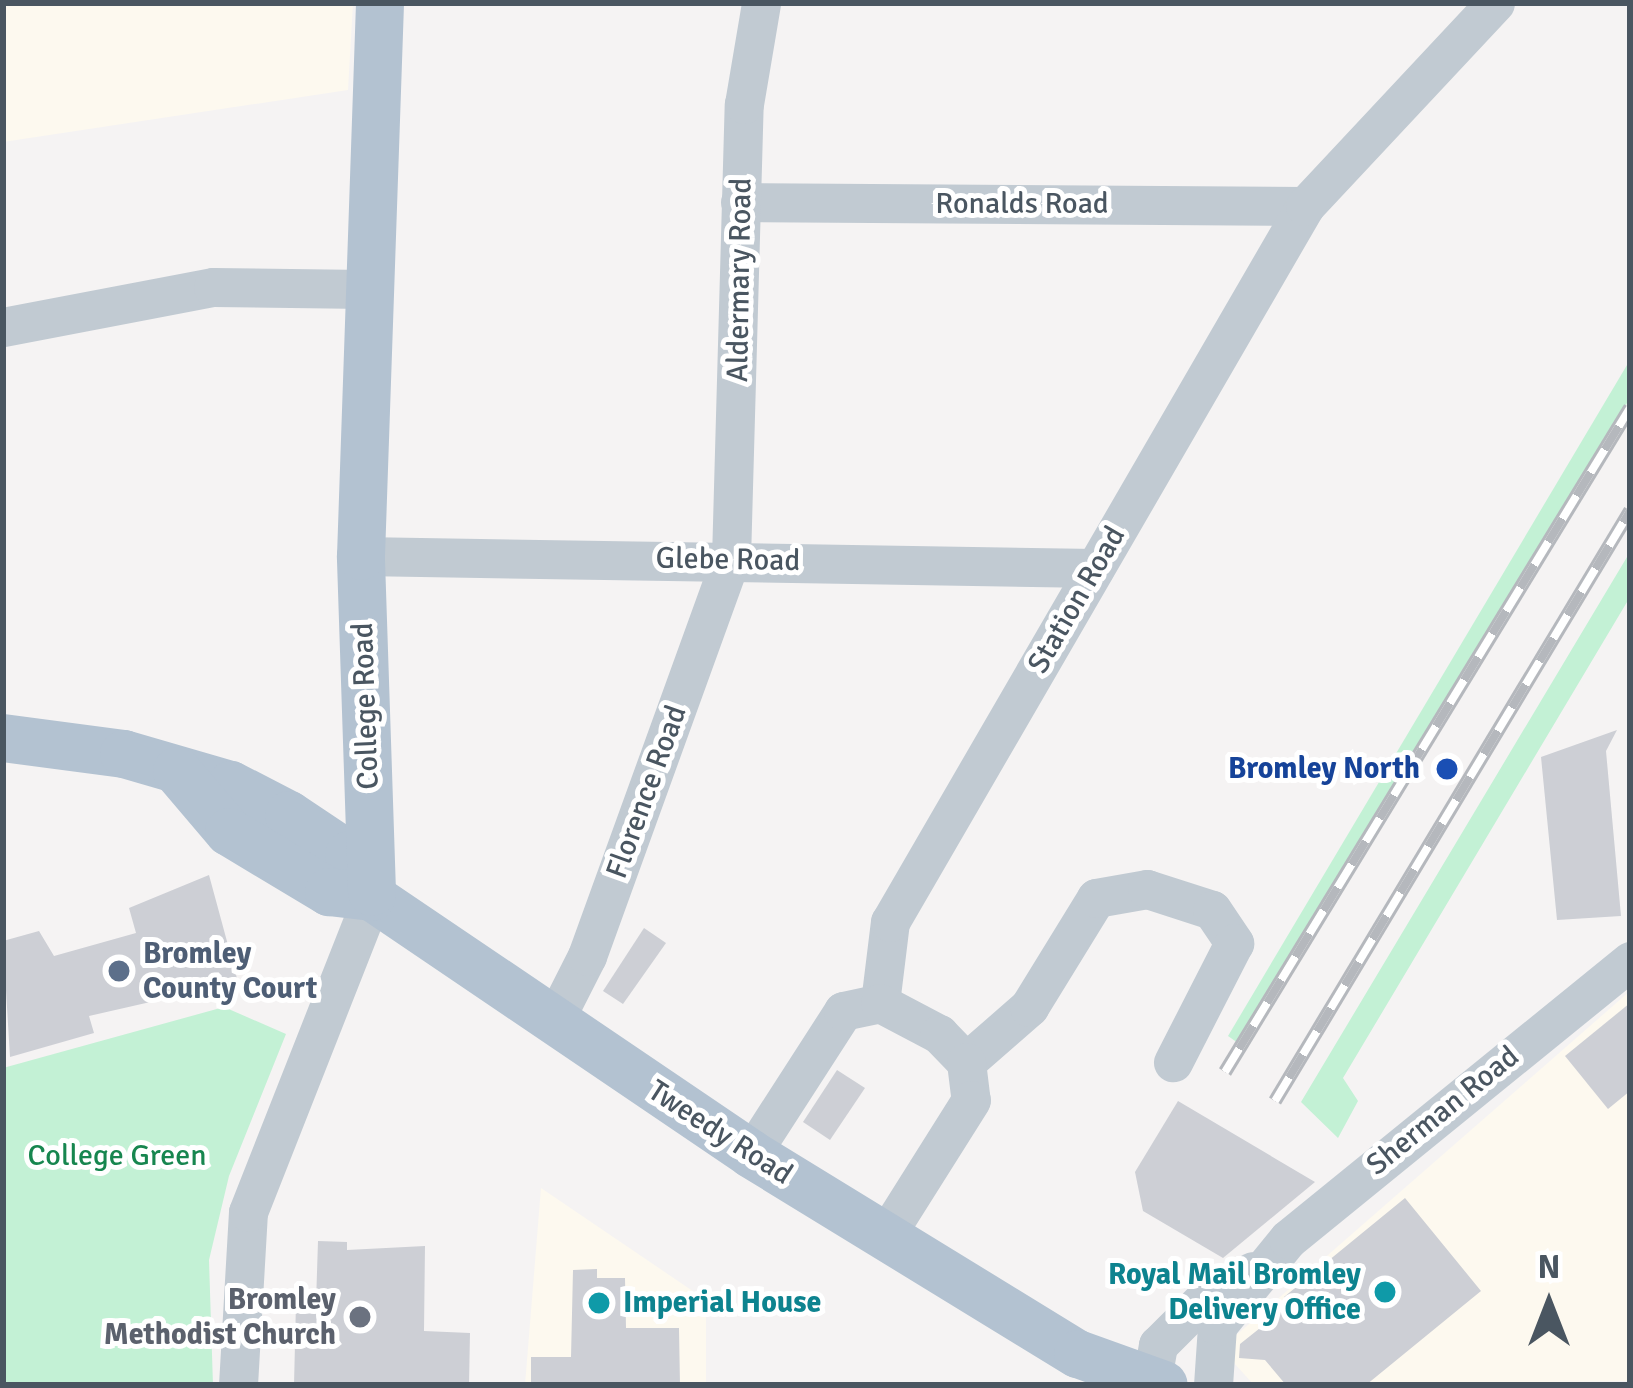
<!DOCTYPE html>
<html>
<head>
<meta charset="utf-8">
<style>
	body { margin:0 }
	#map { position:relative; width:1633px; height:1388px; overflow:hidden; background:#f5f3f3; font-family:Signika,sans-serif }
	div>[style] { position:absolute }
	.commercial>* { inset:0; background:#fdf9ef }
	.green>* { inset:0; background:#c3f1d5 }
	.building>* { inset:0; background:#cdcfd5 }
	.minor>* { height:39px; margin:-19.5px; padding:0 19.5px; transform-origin:19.5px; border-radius:19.5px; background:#c1cad2 }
	.major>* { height:48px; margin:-24px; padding:0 24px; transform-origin:24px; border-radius:24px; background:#b3c2d1 }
	.rail>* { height:14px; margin-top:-7px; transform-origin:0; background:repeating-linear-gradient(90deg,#fff 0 27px,#b5b8bd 0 54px); box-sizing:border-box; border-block:3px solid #b5b8bd }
	.dots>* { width:33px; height:33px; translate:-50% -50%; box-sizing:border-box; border:6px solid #fff; border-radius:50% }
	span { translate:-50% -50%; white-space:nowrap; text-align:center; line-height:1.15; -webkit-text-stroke:10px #fff; paint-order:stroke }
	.street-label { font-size:30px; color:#4a5661 }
	.transit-label { font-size:30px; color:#164399; font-weight:700 }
	.right { translate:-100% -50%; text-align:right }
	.service-label { font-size:30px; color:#4e5e75; font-weight:700 }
	.left { translate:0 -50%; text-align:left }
	.park-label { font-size:30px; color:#17864f }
	.culture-label { font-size:30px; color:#0d838f; font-weight:700 }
	.worship-label { font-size:30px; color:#5b616d; font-weight:700 }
	.frame { position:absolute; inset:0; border:6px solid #4a5661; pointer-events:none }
	.north { position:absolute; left:1489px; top:1244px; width:120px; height:120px; -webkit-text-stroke:9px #fff; paint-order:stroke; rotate:0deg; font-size:33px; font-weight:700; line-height:48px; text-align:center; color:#4a5661 }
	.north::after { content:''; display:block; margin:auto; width:42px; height:54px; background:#4a5661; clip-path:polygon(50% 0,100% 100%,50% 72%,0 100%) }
</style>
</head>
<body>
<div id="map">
	<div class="commercial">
		<div style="clip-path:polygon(3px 3px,353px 3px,348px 90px,3px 142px)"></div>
		<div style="clip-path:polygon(1630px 991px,1630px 1381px,1254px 1385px,1234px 1363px,1233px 1338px)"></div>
		<div style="clip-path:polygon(541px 1188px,706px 1300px,706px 1385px,525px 1385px)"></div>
	</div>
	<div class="green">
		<div style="clip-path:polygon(1630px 360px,1630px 398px,1238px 1043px,1228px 1036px)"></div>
		<div style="clip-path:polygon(1630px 552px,1630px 597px,1343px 1078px,1358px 1101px,1338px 1138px,1301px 1102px)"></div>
		<div style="clip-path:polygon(224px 1007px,286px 1034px,229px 1176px,209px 1260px,213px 1385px,3px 1385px,3px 1068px)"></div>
	</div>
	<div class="building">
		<div style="clip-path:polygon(1617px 730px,1606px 751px,1621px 916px,1557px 920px,1541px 757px)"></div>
		<div style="clip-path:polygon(209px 875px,238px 982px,89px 1016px,94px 1033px,10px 1057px,3px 941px,39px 931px,54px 956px,136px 933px,129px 908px)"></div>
		<div style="clip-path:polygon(644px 928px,666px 943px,623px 1004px,603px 991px)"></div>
		<div style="clip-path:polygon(1630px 1003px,1630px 1091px,1608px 1109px,1565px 1056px)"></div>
		<div style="clip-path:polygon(837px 1070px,865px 1088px,830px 1140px,803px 1122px)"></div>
		<div style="clip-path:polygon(1178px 1101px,1315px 1182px,1223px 1258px,1143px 1211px,1135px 1172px)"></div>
		<div style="clip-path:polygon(1405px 1198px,1481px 1291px,1366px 1385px,1286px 1385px,1265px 1360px,1239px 1358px,1240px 1344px,1290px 1304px,1284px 1297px)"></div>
		<div style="clip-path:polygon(318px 1241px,347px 1242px,347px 1250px,425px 1246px,424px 1331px,470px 1333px,469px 1385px,294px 1385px,296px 1302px,316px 1303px)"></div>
		<div style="clip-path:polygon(597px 1269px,597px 1278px,625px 1278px,626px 1328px,679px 1328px,680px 1385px,531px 1385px,531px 1357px,571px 1357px,573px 1270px)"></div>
	</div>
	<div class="minor">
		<div style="left:740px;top:202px;width:565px;rotate:0.41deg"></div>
		<div style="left:3px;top:327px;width:214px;rotate:-10.8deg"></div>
		<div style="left:213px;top:287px;width:152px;rotate:0.8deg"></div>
		<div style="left:361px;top:556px;width:734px;rotate:0.94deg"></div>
		<div style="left:880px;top:1003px;width:82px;rotate:-83deg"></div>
		<div style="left:890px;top:922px;width:828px;rotate:-59.9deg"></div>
		<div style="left:1305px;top:206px;width:278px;rotate:-46.9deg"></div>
		<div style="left:554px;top:1021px;width:73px;rotate:-63.1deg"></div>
		<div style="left:587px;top:956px;width:422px;rotate:-70.1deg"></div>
		<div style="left:731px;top:559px;width:455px;rotate:-88.4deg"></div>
		<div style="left:744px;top:104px;width:102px;rotate:-80.4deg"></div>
		<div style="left:966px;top:1062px;width:84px;rotate:-41.1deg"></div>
		<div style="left:1029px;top:1007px;width:128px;rotate:-58.4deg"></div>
		<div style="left:1096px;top:898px;width:52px;rotate:-10deg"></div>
		<div style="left:1147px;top:889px;width:68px;rotate:17.9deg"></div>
		<div style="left:1212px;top:910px;width:40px;rotate:56deg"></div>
		<div style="left:1234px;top:943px;width:134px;rotate:117.1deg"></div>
		<div style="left:751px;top:1154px;width:170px;rotate:-57.2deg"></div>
		<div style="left:843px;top:1011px;width:38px;rotate:-12deg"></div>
		<div style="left:880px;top:1003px;width:67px;rotate:27.7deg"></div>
		<div style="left:939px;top:1034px;width:39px;rotate:46deg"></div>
		<div style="left:966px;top:1062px;width:38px;rotate:83deg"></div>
		<div style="left:971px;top:1100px;width:163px;rotate:122.2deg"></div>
		<div style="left:238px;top:1385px;width:173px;rotate:-86.7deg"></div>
		<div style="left:248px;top:1212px;width:339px;rotate:-68.5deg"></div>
		<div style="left:1151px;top:1385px;width:41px;rotate:-80.1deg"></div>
		<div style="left:1158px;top:1345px;width:69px;rotate:-45deg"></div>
		<div style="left:1207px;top:1296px;width:52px;rotate:-28.5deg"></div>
		<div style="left:1213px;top:1385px;width:59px;rotate:-86.1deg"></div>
		<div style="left:1217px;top:1326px;width:112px;rotate:-50.8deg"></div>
		<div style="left:1288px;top:1239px;width:441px;rotate:-39.1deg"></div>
	</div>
	<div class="major">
		<div style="left:3px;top:738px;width:122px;rotate:7.5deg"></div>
		<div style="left:124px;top:754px;width:111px;rotate:16.2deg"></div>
		<div style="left:231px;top:785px;width:65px;rotate:27.3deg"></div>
		<div style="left:289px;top:815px;width:72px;rotate:33.7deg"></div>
		<div style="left:349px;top:855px;width:48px;rotate:61.3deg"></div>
		<div style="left:372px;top:897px;width:458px;rotate:34.1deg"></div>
		<div style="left:751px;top:1154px;width:383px;rotate:31.5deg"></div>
		<div style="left:1078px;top:1354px;width:91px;rotate:19.8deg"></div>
		<div style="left:177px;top:771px;width:80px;rotate:49.6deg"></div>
		<div style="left:229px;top:832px;width:117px;rotate:31deg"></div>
		<div style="left:329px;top:892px;width:43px;rotate:6.6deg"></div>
		<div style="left:372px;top:892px;width:336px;rotate:-91.9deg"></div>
		<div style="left:361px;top:556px;width:553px;rotate:-88.03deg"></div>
	</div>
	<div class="rail">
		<div style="left:1225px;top:1072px;width:778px;rotate:-58.62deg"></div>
		<div style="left:1275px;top:1101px;width:689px;rotate:-58.96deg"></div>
	</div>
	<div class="dots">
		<div style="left:1447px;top:769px;background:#1a4fb4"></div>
		<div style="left:119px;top:971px;background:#5c6f8a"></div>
		<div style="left:1385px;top:1292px;background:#0f9aa8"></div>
		<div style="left:599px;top:1303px;background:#0f9aa8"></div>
		<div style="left:360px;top:1317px;background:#6b7280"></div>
	</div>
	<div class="street-label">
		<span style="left:1022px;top:204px">Ronalds Road</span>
		<span style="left:740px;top:280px;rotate:-89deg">Aldermary Road</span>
		<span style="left:728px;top:560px;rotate:1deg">Glebe Road</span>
		<span style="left:1077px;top:600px;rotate:-60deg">Station Road</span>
		<span style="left:366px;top:706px;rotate:-92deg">College Road</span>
		<span style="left:647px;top:792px;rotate:-70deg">Florence Road</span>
		<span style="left:1443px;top:1111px;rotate:-39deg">Sherman Road</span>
		<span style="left:720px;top:1133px;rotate:33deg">Tweedy Road</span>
	</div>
	<div class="transit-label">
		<span class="right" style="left:1420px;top:769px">Bromley North</span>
	</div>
	<div class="service-label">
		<span class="left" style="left:143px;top:971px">Bromley<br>County Court</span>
	</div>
	<div class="park-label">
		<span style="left:117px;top:1156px">College Green</span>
	</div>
	<div class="culture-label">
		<span class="right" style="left:1361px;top:1292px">Royal Mail Bromley<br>Delivery Office</span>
		<span class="left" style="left:623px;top:1303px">Imperial House</span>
	</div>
	<div class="worship-label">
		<span class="right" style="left:336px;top:1317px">Bromley<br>Methodist Church</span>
	</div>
	<div class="frame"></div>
	<div class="north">N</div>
</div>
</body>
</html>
